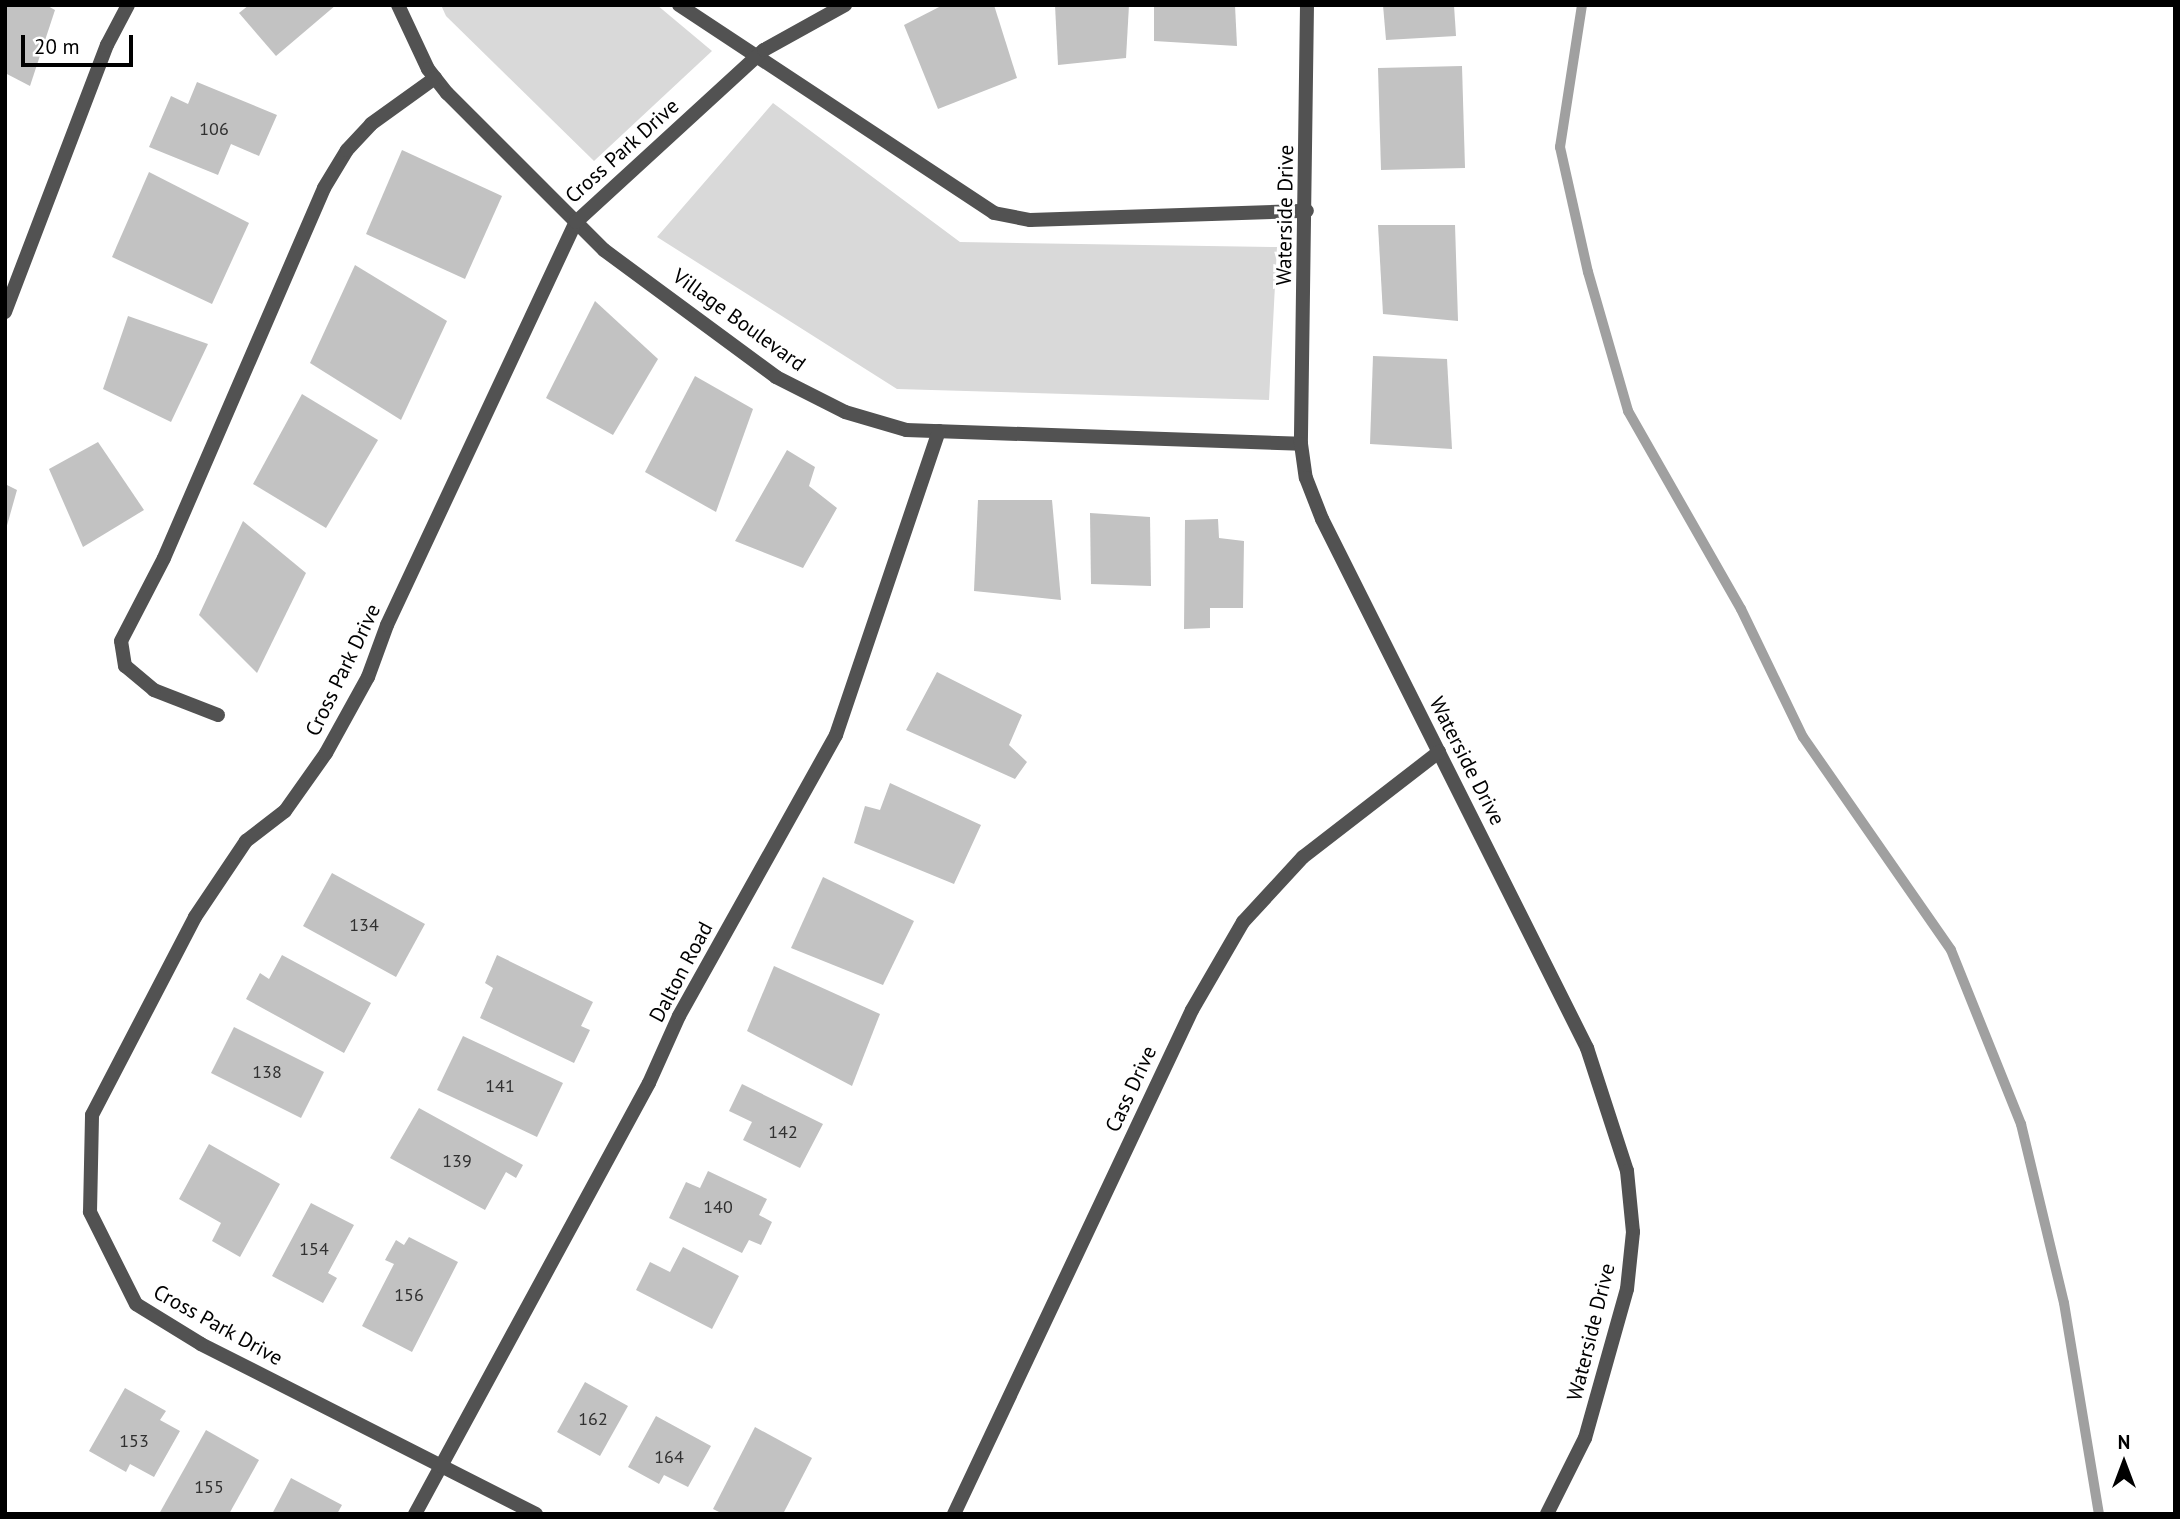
<!DOCTYPE html>
<html>
<head>
<meta charset="utf-8">
<style>
	body { margin:0 }
	#map { position:relative; width:2180px; height:1519px; overflow:hidden; background:#fff; font-family:"PT Sans",sans-serif }
	div>[style] { position:absolute }
	.green>* { inset:0; background:#d9d9d9 }
	.stream>* { height:10px; margin:-5px; padding:0 5px; transform-origin:5px; border-radius:5px; background:#a0a0a0 }
	.building>* { inset:0; background:#c2c2c2 }
	.minor>* { height:14px; margin:-7px; padding:0 7px; transform-origin:7px; border-radius:7px; background:#525252 }
	span { translate:-50% -50%; white-space:nowrap; text-align:center; line-height:1.15; -webkit-text-stroke:6px #fff; paint-order:stroke }
	.number-label { font-size:18px; color:#303030 }
	.number-label span { -webkit-text-stroke-width:0 }
	.street-label { font-size:21px; color:#000 }
	.frame { position:absolute; inset:0; border:7px solid #000; pointer-events:none }
	.north { position:absolute; left:2089px; top:1428px; width:70px; height:70px; -webkit-text-stroke:5px #fff; paint-order:stroke; rotate:0deg; font-size:19px; font-weight:700; line-height:28px; text-align:center; color:#000 }
	.north::after { content:''; display:block; margin:auto; width:24px; height:32px; background:#000; clip-path:polygon(50% 0,100% 100%,50% 72%,0 100%) }
	.scale { position:absolute; left:21px; top:35px; width:112px; height:32px; box-sizing:border-box; border:4px solid #000; border-top:0; padding-left:9px; font-size:21px; line-height:24px; white-space:nowrap; color:#000; -webkit-text-stroke:5px #fff; paint-order:stroke }
</style>
</head>
<body>
<div id="map">
	<div class="green">
		<div style="clip-path:polygon(441px 5px,657px 5px,712px 51px,594px 161px,446px 16px)"></div>
		<div style="clip-path:polygon(773px 103px,960px 242px,1277px 247px,1269px 400px,897px 389px,657px 237px)"></div>
	</div>
	<div class="stream">
		<div style="left:1582px;top:5px;width:144px;rotate:98.8deg"></div>
		<div style="left:1560px;top:147px;width:128px;rotate:77.4deg"></div>
		<div style="left:1588px;top:272px;width:145px;rotate:73.9deg"></div>
		<div style="left:1628px;top:411px;width:228px;rotate:60.3deg"></div>
		<div style="left:1741px;top:609px;width:142px;rotate:64.2deg"></div>
		<div style="left:1803px;top:737px;width:259px;rotate:55.2deg"></div>
		<div style="left:1951px;top:950px;width:188px;rotate:68.1deg"></div>
		<div style="left:2021px;top:1124px;width:184px;rotate:76.5deg"></div>
		<div style="left:2064px;top:1303px;width:214px;rotate:80.6deg"></div>
	</div>
	<div class="building">
		<div style="clip-path:polygon(5px 5px,46px 5px,55px 10px,30px 86px,5px 73px)"></div>
		<div style="clip-path:polygon(249px 5px,336px 5px,276px 56px,239px 13px)"></div>
		<div style="clip-path:polygon(943px 5px,994px 5px,1017px 78px,938px 109px,904px 25px)"></div>
		<div style="clip-path:polygon(1055px 5px,1129px 5px,1126px 58px,1058px 65px)"></div>
		<div style="clip-path:polygon(1154px 5px,1235px 5px,1237px 46px,1154px 41px)"></div>
		<div style="clip-path:polygon(1383px 5px,1454px 5px,1456px 36px,1386px 40px)"></div>
		<div style="clip-path:polygon(1462px 66px,1465px 168px,1381px 170px,1378px 68px)"></div>
		<div style="clip-path:polygon(197px 82px,277px 115px,259px 156px,231px 144px,218px 175px,149px 147px,171px 96px,188px 104px)"></div>
		<div style="clip-path:polygon(402px 150px,502px 196px,465px 279px,366px 234px)"></div>
		<div style="clip-path:polygon(149px 172px,249px 223px,212px 304px,112px 257px)"></div>
		<div style="clip-path:polygon(1378px 225px,1455px 225px,1458px 321px,1383px 314px)"></div>
		<div style="clip-path:polygon(355px 265px,447px 321px,401px 420px,310px 363px)"></div>
		<div style="clip-path:polygon(595px 301px,658px 359px,613px 435px,546px 398px)"></div>
		<div style="clip-path:polygon(128px 316px,208px 344px,171px 422px,103px 389px)"></div>
		<div style="clip-path:polygon(1373px 356px,1447px 359px,1452px 449px,1370px 444px)"></div>
		<div style="clip-path:polygon(695px 376px,753px 409px,716px 512px,645px 472px)"></div>
		<div style="clip-path:polygon(302px 394px,378px 440px,326px 528px,253px 484px)"></div>
		<div style="clip-path:polygon(98px 442px,144px 510px,83px 547px,49px 469px)"></div>
		<div style="clip-path:polygon(787px 450px,815px 467px,809px 486px,837px 508px,803px 568px,735px 541px)"></div>
		<div style="clip-path:polygon(5px 484px,17px 490px,6px 529px,5px 529px)"></div>
		<div style="clip-path:polygon(978px 500px,1052px 500px,1061px 600px,974px 591px)"></div>
		<div style="clip-path:polygon(1090px 513px,1150px 517px,1151px 586px,1091px 584px)"></div>
		<div style="clip-path:polygon(1218px 519px,1219px 538px,1244px 541px,1243px 608px,1210px 608px,1210px 628px,1184px 629px,1185px 520px)"></div>
		<div style="clip-path:polygon(243px 521px,306px 573px,257px 673px,199px 615px)"></div>
		<div style="clip-path:polygon(937px 672px,1022px 715px,1009px 745px,1027px 762px,1015px 779px,906px 730px)"></div>
		<div style="clip-path:polygon(890px 783px,981px 825px,954px 884px,854px 843px,865px 806px,880px 810px)"></div>
		<div style="clip-path:polygon(332px 873px,425px 924px,396px 977px,303px 926px)"></div>
		<div style="clip-path:polygon(823px 877px,914px 921px,883px 985px,791px 948px)"></div>
		<div style="clip-path:polygon(282px 955px,371px 1003px,344px 1053px,246px 999px,260px 973px,269px 979px)"></div>
		<div style="clip-path:polygon(497px 955px,593px 1002px,581px 1026px,590px 1030px,574px 1063px,480px 1018px,493px 988px,485px 983px)"></div>
		<div style="clip-path:polygon(774px 966px,880px 1014px,852px 1086px,747px 1031px)"></div>
		<div style="clip-path:polygon(234px 1027px,324px 1072px,301px 1118px,211px 1073px)"></div>
		<div style="clip-path:polygon(463px 1036px,563px 1083px,537px 1137px,437px 1090px)"></div>
		<div style="clip-path:polygon(742px 1084px,823px 1124px,800px 1168px,743px 1140px,752px 1122px,729px 1111px)"></div>
		<div style="clip-path:polygon(419px 1108px,523px 1165px,516px 1178px,506px 1172px,485px 1210px,390px 1158px)"></div>
		<div style="clip-path:polygon(209px 1144px,280px 1184px,240px 1257px,212px 1241px,221px 1223px,179px 1199px)"></div>
		<div style="clip-path:polygon(708px 1171px,767px 1199px,759px 1215px,772px 1222px,761px 1245px,749px 1240px,742px 1253px,669px 1218px,686px 1182px,700px 1188px)"></div>
		<div style="clip-path:polygon(311px 1203px,354px 1225px,328px 1273px,337px 1278px,323px 1303px,272px 1276px)"></div>
		<div style="clip-path:polygon(409px 1237px,458px 1262px,412px 1352px,362px 1326px,394px 1264px,385px 1260px,396px 1240px,404px 1245px)"></div>
		<div style="clip-path:polygon(683px 1247px,739px 1276px,712px 1329px,636px 1290px,650px 1262px,670px 1272px)"></div>
		<div style="clip-path:polygon(585px 1382px,628px 1406px,600px 1456px,557px 1432px)"></div>
		<div style="clip-path:polygon(125px 1388px,166px 1411px,160px 1420px,180px 1431px,154px 1477px,130px 1464px,126px 1472px,89px 1451px)"></div>
		<div style="clip-path:polygon(656px 1416px,711px 1446px,688px 1487px,664px 1475px,659px 1484px,628px 1467px)"></div>
		<div style="clip-path:polygon(755px 1427px,812px 1458px,783px 1514px,723px 1514px,713px 1509px)"></div>
		<div style="clip-path:polygon(206px 1430px,259px 1460px,229px 1514px,159px 1514px)"></div>
		<div style="clip-path:polygon(291px 1478px,342px 1505px,337px 1514px,272px 1514px)"></div>
	</div>
	<div class="minor">
		<div style="left:398px;top:5px;width:71px;rotate:64.9deg"></div>
		<div style="left:428px;top:69px;width:31px;rotate:52deg"></div>
		<div style="left:447px;top:93px;width:222px;rotate:45deg"></div>
		<div style="left:604px;top:250px;width:214px;rotate:36.4deg"></div>
		<div style="left:776px;top:377px;width:77px;rotate:26.9deg"></div>
		<div style="left:845px;top:412px;width:64px;rotate:16.4deg"></div>
		<div style="left:906px;top:430px;width:395px;rotate:2deg"></div>
		<div style="left:679px;top:5px;width:377px;rotate:33.4deg"></div>
		<div style="left:994px;top:213px;width:37px;rotate:11deg"></div>
		<div style="left:1030px;top:220px;width:277px;rotate:-1.9deg"></div>
		<div style="left:1307px;top:5px;width:439px;rotate:90.8deg"></div>
		<div style="left:1301px;top:444px;width:34px;rotate:82deg"></div>
		<div style="left:1306px;top:478px;width:44px;rotate:68.7deg"></div>
		<div style="left:1322px;top:519px;width:592px;rotate:63.39deg"></div>
		<div style="left:1587px;top:1048px;width:129px;rotate:72deg"></div>
		<div style="left:1627px;top:1171px;width:61px;rotate:84.4deg"></div>
		<div style="left:1633px;top:1232px;width:57px;rotate:96deg"></div>
		<div style="left:1627px;top:1289px;width:155px;rotate:105.7deg"></div>
		<div style="left:1585px;top:1438px;width:85px;rotate:116.6deg"></div>
		<div style="left:5px;top:312px;width:286px;rotate:-69.1deg"></div>
		<div style="left:107px;top:45px;width:45px;rotate:-62.3deg"></div>
		<div style="left:218px;top:715px;width:69px;rotate:-158.7deg"></div>
		<div style="left:154px;top:690px;width:38px;rotate:-140deg"></div>
		<div style="left:125px;top:666px;width:25px;rotate:-99deg"></div>
		<div style="left:121px;top:641px;width:93px;rotate:-62.6deg"></div>
		<div style="left:164px;top:558px;width:403px;rotate:-66.6deg"></div>
		<div style="left:324px;top:188px;width:44px;rotate:-58.8deg"></div>
		<div style="left:347px;top:150px;width:35px;rotate:-47deg"></div>
		<div style="left:371px;top:124px;width:79px;rotate:-35.7deg"></div>
		<div style="left:415px;top:1514px;width:490px;rotate:-61.5deg"></div>
		<div style="left:649px;top:1083px;width:73px;rotate:-65.9deg"></div>
		<div style="left:679px;top:1016px;width:322px;rotate:-60.8deg"></div>
		<div style="left:836px;top:735px;width:321px;rotate:-71.3deg"></div>
		<div style="left:536px;top:1514px;width:376px;rotate:-153.1deg"></div>
		<div style="left:201px;top:1344px;width:76px;rotate:-148.4deg"></div>
		<div style="left:136px;top:1304px;width:103px;rotate:-116.6deg"></div>
		<div style="left:90px;top:1212px;width:97px;rotate:-88.8deg"></div>
		<div style="left:92px;top:1115px;width:223px;rotate:-62.5deg"></div>
		<div style="left:195px;top:917px;width:92px;rotate:-56.1deg"></div>
		<div style="left:246px;top:841px;width:49px;rotate:-37.6deg"></div>
		<div style="left:285px;top:811px;width:71px;rotate:-54.7deg"></div>
		<div style="left:326px;top:753px;width:87px;rotate:-61.1deg"></div>
		<div style="left:368px;top:677px;width:55px;rotate:-69.9deg"></div>
		<div style="left:387px;top:625px;width:445px;rotate:-64.9deg"></div>
		<div style="left:576px;top:222px;width:255px;rotate:-42.5deg"></div>
		<div style="left:764px;top:50px;width:93px;rotate:-29.1deg"></div>
		<div style="left:954px;top:1514px;width:557px;rotate:-64.72deg"></div>
		<div style="left:1192px;top:1010px;width:102px;rotate:-59.9deg"></div>
		<div style="left:1243px;top:922px;width:88px;rotate:-47.3deg"></div>
		<div style="left:1303px;top:857px;width:172px;rotate:-37.7deg"></div>
	</div>
	<div class="number-label">
		<span style="left:214px;top:129px">106</span>
		<span style="left:364px;top:925px">134</span>
		<span style="left:267px;top:1072px">138</span>
		<span style="left:500px;top:1086px">141</span>
		<span style="left:783px;top:1132px">142</span>
		<span style="left:457px;top:1161px">139</span>
		<span style="left:718px;top:1207px">140</span>
		<span style="left:314px;top:1249px">154</span>
		<span style="left:409px;top:1295px">156</span>
		<span style="left:593px;top:1419px">162</span>
		<span style="left:134px;top:1441px">153</span>
		<span style="left:669px;top:1457px">164</span>
		<span style="left:209px;top:1487px">155</span>
	</div>
	<div class="street-label">
		<span style="left:622px;top:151px;rotate:-42deg">Cross Park Drive</span>
		<span style="left:1285px;top:215px;rotate:-89deg">Waterside Drive</span>
		<span style="left:739px;top:320px;rotate:36deg">Village Boulevard</span>
		<span style="left:343px;top:670px;rotate:-64deg">Cross Park Drive</span>
		<span style="left:1467px;top:761px;rotate:63deg">Waterside Drive</span>
		<span style="left:681px;top:972px;rotate:-62deg">Dalton Road</span>
		<span style="left:1131px;top:1089px;rotate:-65deg">Cass Drive</span>
		<span style="left:218px;top:1325px;rotate:29deg">Cross Park Drive</span>
		<span style="left:1591px;top:1332px;rotate:-76deg">Waterside Drive</span>
	</div>
	<div class="frame"></div>
	<div class="north">N</div>
	<div class="scale">20 m</div>
</div>
</body>
</html>
